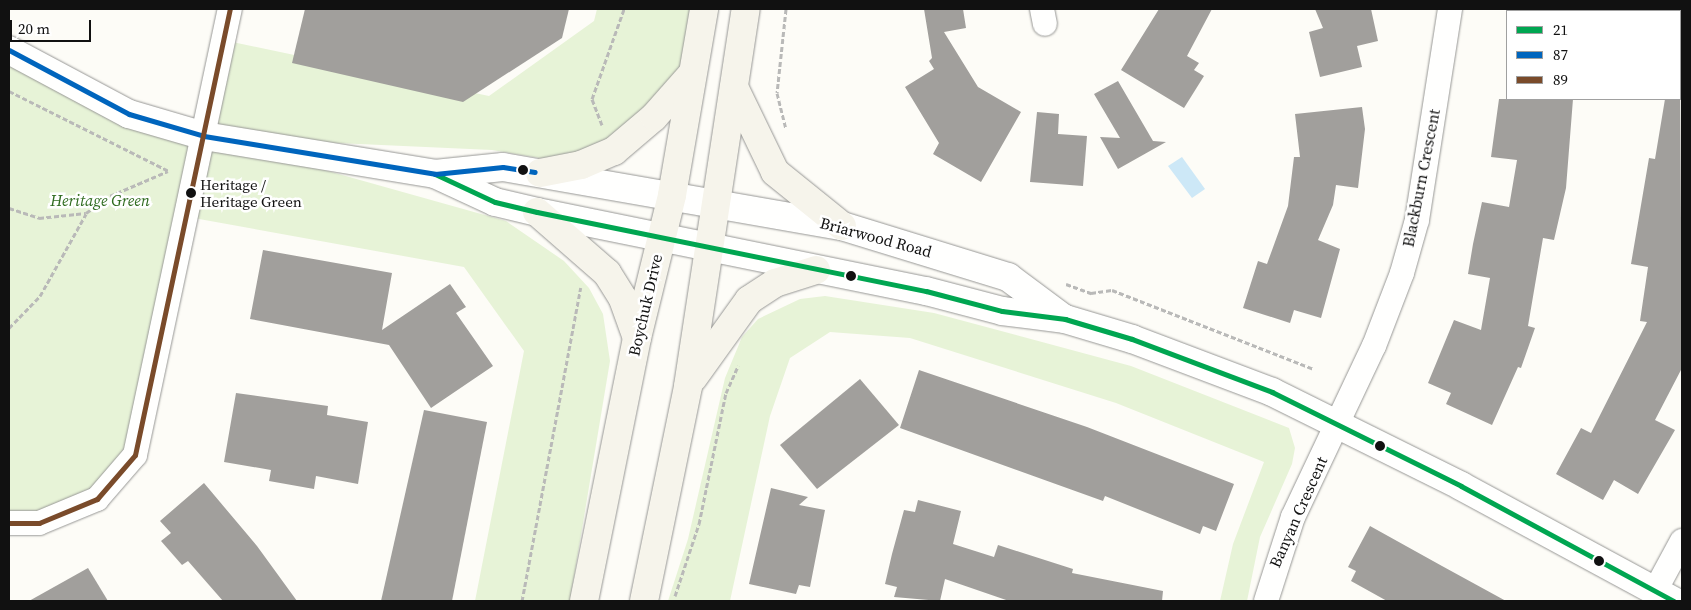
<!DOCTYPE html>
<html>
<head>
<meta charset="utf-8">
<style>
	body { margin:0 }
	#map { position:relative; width:1691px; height:610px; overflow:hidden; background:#fdfcf7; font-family:"Source Serif 4",serif }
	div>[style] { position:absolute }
	.green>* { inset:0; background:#e7f3d7 }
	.water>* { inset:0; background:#cde8f7 }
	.building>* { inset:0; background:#a19f9c }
	.path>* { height:3px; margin-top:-1.5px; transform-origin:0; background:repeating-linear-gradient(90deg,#b9b9b8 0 5px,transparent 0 7.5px) }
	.roads { filter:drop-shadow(0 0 1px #979795) drop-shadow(0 0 1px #979795) }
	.minor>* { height:24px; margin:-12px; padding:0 12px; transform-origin:12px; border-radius:12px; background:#fffffe }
	.tertiary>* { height:28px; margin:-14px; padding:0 14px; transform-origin:14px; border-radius:14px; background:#fffffe }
	.secondary>* { height:28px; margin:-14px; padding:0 14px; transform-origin:14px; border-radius:14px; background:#f6f4eb }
	.bus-1>* { height:5px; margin:-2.5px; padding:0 2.5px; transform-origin:2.5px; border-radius:2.5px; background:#00a651 }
	.bus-2>* { height:5px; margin:-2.5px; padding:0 2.5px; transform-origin:2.5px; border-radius:2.5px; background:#0065bd }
	.bus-3>* { height:5px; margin:-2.5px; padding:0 2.5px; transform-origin:2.5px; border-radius:2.5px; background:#7a4b2a }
	.dots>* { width:14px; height:14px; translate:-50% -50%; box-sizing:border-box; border:2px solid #fff; border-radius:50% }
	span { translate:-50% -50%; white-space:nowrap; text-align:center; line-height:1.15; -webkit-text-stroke:5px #fff; paint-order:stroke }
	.bus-label { font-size:15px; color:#111 }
	.left { translate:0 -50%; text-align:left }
	.street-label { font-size:16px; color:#111 }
	.park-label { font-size:16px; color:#2f6b1f; font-style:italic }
	.frame { position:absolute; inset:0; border:10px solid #111; pointer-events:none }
	.legend { position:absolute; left:1506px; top:10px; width:175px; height:90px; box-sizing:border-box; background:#fff; border:1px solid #a0a0a0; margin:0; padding:6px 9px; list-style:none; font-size:15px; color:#111 }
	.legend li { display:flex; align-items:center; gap:10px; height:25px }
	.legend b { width:25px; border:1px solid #a0a0a0 }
	.scale { position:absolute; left:10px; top:20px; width:81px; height:22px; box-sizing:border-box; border:2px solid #111; border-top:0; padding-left:6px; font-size:15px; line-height:18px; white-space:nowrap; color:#111; -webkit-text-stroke:4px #fff; paint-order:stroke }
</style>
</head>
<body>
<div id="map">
	<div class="green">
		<div style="clip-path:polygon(597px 9px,704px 9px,692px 74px,581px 165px,492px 150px,207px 137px,506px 221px,564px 261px,589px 288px,603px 314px,610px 361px,570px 601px,475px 601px,524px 351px,464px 267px,188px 217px,135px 455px,97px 499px,9px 523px,9px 50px,204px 136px,223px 40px,489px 96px,594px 21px)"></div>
		<div style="clip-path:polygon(825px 296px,934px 313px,1131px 366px,1289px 428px,1295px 448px,1292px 464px,1260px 537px,1247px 601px,1220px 601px,1233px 544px,1264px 462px,1116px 403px,910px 338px,830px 332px,790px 358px,770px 416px,730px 601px,668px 601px,688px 539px,725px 378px,742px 337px,758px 319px,800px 299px)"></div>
	</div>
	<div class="water">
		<div style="clip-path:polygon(1182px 157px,1205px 189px,1192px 198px,1168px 166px)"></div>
	</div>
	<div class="building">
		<div style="clip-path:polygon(305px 9px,569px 9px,562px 38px,463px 102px,292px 63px)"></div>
		<div style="clip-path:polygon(924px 9px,963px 9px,966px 28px,944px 32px,978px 87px,1021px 112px,981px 182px,933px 154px,939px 143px,905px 87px,934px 69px,929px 61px,932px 58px)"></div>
		<div style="clip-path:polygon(1159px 9px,1212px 9px,1187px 56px,1199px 63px,1194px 70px,1204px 76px,1184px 108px,1121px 70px)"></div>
		<div style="clip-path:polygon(1315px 9px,1371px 9px,1378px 41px,1357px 46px,1362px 67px,1320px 77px,1309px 32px,1323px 28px)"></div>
		<div style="clip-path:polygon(1680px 70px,1682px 368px,1655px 420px,1675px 430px,1638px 494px,1614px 480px,1603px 500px,1556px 474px,1581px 428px,1591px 433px,1647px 322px,1640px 321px,1648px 267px,1631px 264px,1649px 158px,1655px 159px,1665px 99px,1680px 99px)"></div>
		<div style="clip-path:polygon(1118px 81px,1153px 141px,1166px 142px,1118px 169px,1100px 137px,1120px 138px,1094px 94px)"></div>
		<div style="clip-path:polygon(1499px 99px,1573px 99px,1566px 188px,1554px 240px,1543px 238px,1528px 326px,1535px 328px,1521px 368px,1518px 367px,1492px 425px,1446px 404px,1451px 393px,1428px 383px,1454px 320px,1481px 330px,1490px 278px,1468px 274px,1473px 244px,1482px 202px,1509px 207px,1517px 160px,1491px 157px)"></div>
		<div style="clip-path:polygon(1362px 107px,1365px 129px,1358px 188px,1336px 185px,1333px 205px,1318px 240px,1340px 249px,1321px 318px,1294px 310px,1290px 323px,1243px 308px,1258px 261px,1267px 264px,1288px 206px,1294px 157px,1300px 157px,1295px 114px)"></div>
		<div style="clip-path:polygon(1037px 112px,1059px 114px,1058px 134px,1087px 136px,1083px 186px,1030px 182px)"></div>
		<div style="clip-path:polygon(263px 250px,392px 273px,382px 330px,450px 284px,466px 307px,456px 313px,493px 366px,431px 408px,389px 345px,250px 319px)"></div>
		<div style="clip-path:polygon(919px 370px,1087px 427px,1234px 484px,1216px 531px,1203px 526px,1200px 534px,1105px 496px,1103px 501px,900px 428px)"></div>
		<div style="clip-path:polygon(860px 379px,899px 425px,817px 489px,780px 445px)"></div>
		<div style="clip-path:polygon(236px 393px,328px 406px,327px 415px,368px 422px,358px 484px,316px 476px,314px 489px,269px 481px,271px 470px,224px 462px)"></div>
		<div style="clip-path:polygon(424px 410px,487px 422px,452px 601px,381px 601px)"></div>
		<div style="clip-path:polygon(204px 483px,257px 546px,297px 601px,223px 601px,188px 561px,182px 565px,161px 541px,171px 533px,160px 521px)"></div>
		<div style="clip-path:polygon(771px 488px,808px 497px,799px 505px,825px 510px,810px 587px,799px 585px,796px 594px,749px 584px)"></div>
		<div style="clip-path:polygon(918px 500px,961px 511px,953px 544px,994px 557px,998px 545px,1073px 569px,1072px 573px,1163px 591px,1162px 601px,1009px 601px,945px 579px,940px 601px,894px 597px,897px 587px,885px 584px,892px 554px,904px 510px,915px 512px)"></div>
		<div style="clip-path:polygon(1370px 526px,1442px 566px,1506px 601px,1387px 601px,1351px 581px,1356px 571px,1348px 567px)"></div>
		<div style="clip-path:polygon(88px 568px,108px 601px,29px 601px)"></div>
	</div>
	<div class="path">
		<div style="left:786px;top:9px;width:84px;rotate:96.1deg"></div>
		<div style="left:777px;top:93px;width:36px;rotate:76deg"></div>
		<div style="left:1569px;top:9px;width:14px;rotate:8deg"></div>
		<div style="left:1680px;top:28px;width:2px;rotate:27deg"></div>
		<div style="left:9px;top:91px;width:179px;rotate:26.6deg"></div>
		<div style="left:602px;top:125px;width:28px;rotate:-111deg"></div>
		<div style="left:592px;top:99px;width:96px;rotate:-70.4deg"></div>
		<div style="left:9px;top:208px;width:32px;rotate:18deg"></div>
		<div style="left:39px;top:218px;width:47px;rotate:-6.1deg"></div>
		<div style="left:86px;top:213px;width:29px;rotate:-35deg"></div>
		<div style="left:110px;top:196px;width:63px;rotate:-23.3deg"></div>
		<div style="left:1066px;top:284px;width:27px;rotate:20deg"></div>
		<div style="left:1091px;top:293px;width:21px;rotate:-8deg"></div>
		<div style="left:1112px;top:290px;width:217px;rotate:21.4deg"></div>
		<div style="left:9px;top:328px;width:45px;rotate:-45.9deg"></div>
		<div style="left:40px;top:296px;width:94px;rotate:-60.7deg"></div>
		<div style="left:675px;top:596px;width:76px;rotate:-71.6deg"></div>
		<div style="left:699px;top:524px;width:134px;rotate:-78.4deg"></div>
		<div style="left:726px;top:393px;width:30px;rotate:-66deg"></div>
		<div style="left:522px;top:601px;width:319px;rotate:-79.4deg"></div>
	</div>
	<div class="roads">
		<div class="minor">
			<div style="left:1042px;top:9px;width:15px;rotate:79deg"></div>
			<div style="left:9px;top:523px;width:30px"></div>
			<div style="left:39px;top:523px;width:63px;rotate:-22.5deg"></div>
			<div style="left:97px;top:499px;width:58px;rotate:-49.2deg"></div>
			<div style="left:135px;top:455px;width:456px;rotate:-78deg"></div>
			<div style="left:1655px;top:591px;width:57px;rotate:-61.6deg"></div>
			<div style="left:1266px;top:601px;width:88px;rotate:-72.2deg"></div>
			<div style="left:1293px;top:517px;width:189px;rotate:-64.7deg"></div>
			<div style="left:1374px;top:346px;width:78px;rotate:-69deg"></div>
			<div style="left:1402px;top:273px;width:55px;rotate:-74.2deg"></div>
			<div style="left:1417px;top:220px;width:214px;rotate:-81.1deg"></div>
		</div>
		<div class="tertiary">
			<div style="left:9px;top:50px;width:136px;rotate:28.1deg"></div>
			<div style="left:129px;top:114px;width:78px;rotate:16.3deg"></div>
			<div style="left:204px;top:136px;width:234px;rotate:9.3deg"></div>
			<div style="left:435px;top:174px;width:68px;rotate:-5.9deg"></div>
			<div style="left:503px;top:167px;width:344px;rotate:9.9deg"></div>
			<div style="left:842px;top:226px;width:174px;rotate:17.1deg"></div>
			<div style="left:1008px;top:277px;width:69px;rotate:36.7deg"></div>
			<div style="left:435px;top:174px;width:66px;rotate:25deg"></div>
			<div style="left:495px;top:202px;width:43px;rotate:13.4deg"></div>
			<div style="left:537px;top:212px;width:397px;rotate:11.5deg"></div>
			<div style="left:926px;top:291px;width:79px;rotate:14.7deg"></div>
			<div style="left:1002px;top:311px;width:64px;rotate:7.2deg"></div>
			<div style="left:1065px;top:319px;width:70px;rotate:16.6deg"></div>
			<div style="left:1132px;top:339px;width:150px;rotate:20.7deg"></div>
			<div style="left:1272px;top:392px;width:211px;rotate:26.4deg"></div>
			<div style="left:1461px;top:486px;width:242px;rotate:28.4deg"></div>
		</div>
		<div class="secondary">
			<div style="left:734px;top:87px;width:94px;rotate:64.2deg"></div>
			<div style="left:775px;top:172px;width:86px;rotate:38.9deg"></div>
			<div style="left:540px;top:173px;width:42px;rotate:-11deg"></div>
			<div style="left:581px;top:165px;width:36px;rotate:-23deg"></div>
			<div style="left:614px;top:151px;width:52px;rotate:-40.4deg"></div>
			<div style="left:654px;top:117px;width:57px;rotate:-48.5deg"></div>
			<div style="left:537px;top:212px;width:93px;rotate:41.1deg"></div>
			<div style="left:607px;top:273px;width:31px;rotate:58deg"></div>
			<div style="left:623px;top:299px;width:41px;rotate:70.3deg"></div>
			<div style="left:693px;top:378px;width:96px;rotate:-54.3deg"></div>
			<div style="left:749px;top:300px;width:31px;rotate:-33deg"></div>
			<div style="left:775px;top:283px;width:43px;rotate:-17.6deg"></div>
			<div style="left:584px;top:601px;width:268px;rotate:-78.6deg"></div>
			<div style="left:637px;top:338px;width:147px;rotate:-76.2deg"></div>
			<div style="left:672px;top:195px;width:189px;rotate:-80.2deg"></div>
			<div style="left:644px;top:601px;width:219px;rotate:-78.4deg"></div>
			<div style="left:688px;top:386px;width:381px;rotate:-81.3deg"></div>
		</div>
	</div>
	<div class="bus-1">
		<div style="left:435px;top:174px;width:66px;rotate:25deg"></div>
		<div style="left:495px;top:202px;width:43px;rotate:13.4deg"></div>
		<div style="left:537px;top:212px;width:397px;rotate:11.5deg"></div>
		<div style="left:926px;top:291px;width:79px;rotate:14.7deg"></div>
		<div style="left:1002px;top:311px;width:64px;rotate:7.2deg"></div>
		<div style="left:1065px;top:319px;width:70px;rotate:16.6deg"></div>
		<div style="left:1132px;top:339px;width:150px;rotate:20.7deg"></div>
		<div style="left:1272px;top:392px;width:211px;rotate:26.4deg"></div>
		<div style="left:1461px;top:486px;width:242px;rotate:28.4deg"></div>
	</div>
	<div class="bus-2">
		<div style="left:9px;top:50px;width:136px;rotate:28.1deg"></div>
		<div style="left:129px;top:114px;width:78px;rotate:16.3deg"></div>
		<div style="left:204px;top:136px;width:234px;rotate:9.3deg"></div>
		<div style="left:435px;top:174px;width:68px;rotate:-5.9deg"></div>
		<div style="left:503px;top:167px;width:32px;rotate:9deg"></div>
	</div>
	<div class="bus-3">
		<div style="left:9px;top:523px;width:30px"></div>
		<div style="left:39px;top:523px;width:63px;rotate:-22.5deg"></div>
		<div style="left:97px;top:499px;width:58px;rotate:-49.2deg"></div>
		<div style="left:135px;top:455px;width:456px;rotate:-78deg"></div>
	</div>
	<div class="dots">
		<div style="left:523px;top:170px;background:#111"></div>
		<div style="left:191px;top:193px;background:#111"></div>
		<div style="left:851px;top:276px;background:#111"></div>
		<div style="left:1380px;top:446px;background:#111"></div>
		<div style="left:1599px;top:561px;background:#111"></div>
	</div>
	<div class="bus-label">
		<span class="left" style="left:200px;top:193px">Heritage /<br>Heritage Green</span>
	</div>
	<div class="street-label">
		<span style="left:1421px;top:178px;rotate:-79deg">Blackburn Crescent</span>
		<span style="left:876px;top:237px;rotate:15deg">Briarwood Road</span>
		<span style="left:645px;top:305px;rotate:-77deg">Boychuk Drive</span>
		<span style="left:1298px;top:512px;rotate:-66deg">Banyan Crescent</span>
	</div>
	<div class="park-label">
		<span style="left:100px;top:200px">Heritage Green</span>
	</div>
	<div class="frame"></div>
	<ul class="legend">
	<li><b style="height:6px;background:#00a651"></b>21</li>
	<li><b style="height:6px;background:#0065bd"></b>87</li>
	<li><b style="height:6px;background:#7a4b2a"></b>89</li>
	</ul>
	<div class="scale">20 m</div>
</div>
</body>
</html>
